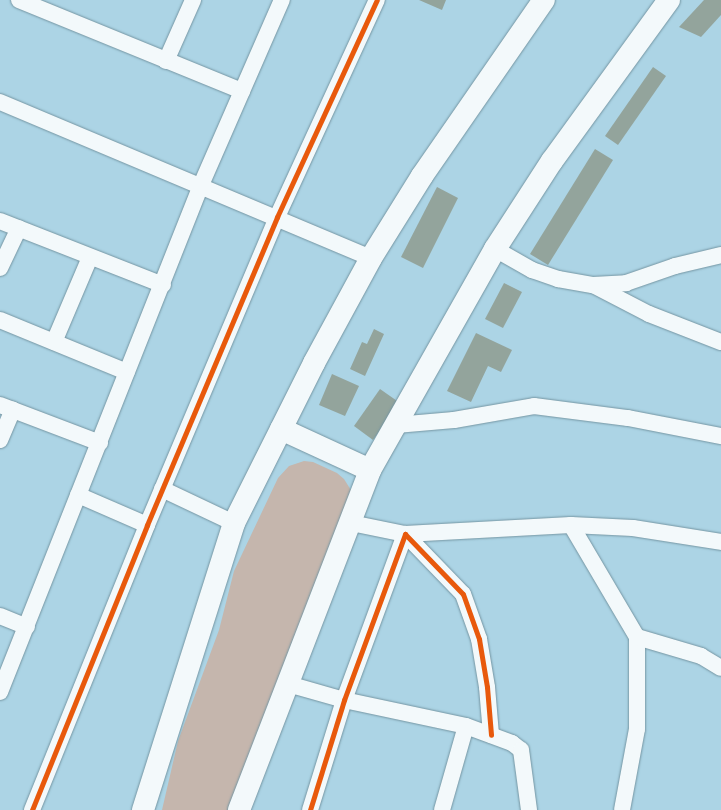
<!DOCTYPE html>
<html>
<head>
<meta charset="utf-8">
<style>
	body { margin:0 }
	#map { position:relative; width:721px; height:810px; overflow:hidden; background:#acd4e5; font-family:"IBM Plex Serif",serif }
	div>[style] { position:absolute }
	.green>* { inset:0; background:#c5b6ad }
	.building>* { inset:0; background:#93a49c }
	.roads { filter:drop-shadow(0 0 1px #7495a2) drop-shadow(0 0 1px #7495a2) }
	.minor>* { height:16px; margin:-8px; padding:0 8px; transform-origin:8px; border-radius:8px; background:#f3f9fb }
	.trunk>* { height:22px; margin:-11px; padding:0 11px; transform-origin:11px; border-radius:11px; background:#f3f9fb }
	.cycleway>* { height:5px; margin:-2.5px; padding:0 2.5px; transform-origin:2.5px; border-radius:2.5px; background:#e8590c }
	span { translate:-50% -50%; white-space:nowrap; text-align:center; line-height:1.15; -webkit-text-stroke:3px #c2e4f4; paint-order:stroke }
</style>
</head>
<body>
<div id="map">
	<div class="green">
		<div style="clip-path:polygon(304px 461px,313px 462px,337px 473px,344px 479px,354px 495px,233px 810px,162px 810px,178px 741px,219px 630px,234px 571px,278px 478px,289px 466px)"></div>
	</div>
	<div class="building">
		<div style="clip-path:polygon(419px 0,446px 0,442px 10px)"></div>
		<div style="clip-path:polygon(704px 0,721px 0,721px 15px,701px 37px,679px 27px)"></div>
		<div style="clip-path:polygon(653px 67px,666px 76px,618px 145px,605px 136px)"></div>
		<div style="clip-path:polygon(595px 149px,613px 160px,548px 265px,530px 254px)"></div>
		<div style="clip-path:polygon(437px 187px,458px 198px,423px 268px,401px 257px)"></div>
		<div style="clip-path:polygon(504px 283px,522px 292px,503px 328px,485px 319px)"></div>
		<div style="clip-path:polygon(374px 329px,384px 334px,365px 376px,350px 369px,362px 342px,367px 344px)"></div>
		<div style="clip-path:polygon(476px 333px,512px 350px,501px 372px,488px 366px,471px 402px,447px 391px)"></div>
		<div style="clip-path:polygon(332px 374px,359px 386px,345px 416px,319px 405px)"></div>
		<div style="clip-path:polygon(380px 389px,400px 403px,373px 440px,354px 426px)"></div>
	</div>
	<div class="roads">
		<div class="minor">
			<div style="left:19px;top:0;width:241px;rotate:22.2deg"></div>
			<div style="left:166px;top:61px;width:67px;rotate:-66.1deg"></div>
			<div style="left:0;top:102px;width:402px;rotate:22.8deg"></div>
			<div style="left:0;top:221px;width:175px;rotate:21.4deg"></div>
			<div style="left:495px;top:249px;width:43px;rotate:29.6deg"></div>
			<div style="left:532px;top:270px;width:28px;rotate:19deg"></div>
			<div style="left:558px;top:279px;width:36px;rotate:10deg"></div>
			<div style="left:593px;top:285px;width:33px;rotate:-3deg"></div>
			<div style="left:626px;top:283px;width:52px;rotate:-19.1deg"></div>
			<div style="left:675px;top:266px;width:47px;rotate:-13.4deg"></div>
			<div style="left:0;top:268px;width:44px;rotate:-64.6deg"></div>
			<div style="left:593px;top:285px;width:63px;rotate:27.4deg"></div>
			<div style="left:649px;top:314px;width:77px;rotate:21.3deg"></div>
			<div style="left:0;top:320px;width:137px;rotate:22.3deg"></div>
			<div style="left:54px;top:342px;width:92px;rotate:-67deg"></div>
			<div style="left:0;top:405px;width:107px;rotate:20.8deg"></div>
			<div style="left:396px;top:425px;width:58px;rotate:-4.9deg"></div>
			<div style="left:454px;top:420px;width:81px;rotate:-9.9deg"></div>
			<div style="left:534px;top:406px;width:95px;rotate:7.3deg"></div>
			<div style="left:628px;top:418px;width:95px;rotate:11deg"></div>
			<div style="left:0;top:440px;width:33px;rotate:-67deg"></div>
			<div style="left:162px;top:489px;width:80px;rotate:25.3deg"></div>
			<div style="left:78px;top:495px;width:75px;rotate:23.5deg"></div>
			<div style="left:351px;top:523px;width:55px;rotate:11.5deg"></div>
			<div style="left:405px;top:534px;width:166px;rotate:-3.1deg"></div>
			<div style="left:571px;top:525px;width:62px;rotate:2.8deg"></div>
			<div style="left:633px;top:528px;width:89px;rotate:9deg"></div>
			<div style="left:571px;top:525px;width:130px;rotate:59.5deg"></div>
			<div style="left:637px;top:637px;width:92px;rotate:90deg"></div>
			<div style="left:637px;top:729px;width:82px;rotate:100.5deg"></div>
			<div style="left:0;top:616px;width:29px;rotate:22deg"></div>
			<div style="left:637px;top:637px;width:67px;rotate:16.5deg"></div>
			<div style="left:701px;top:656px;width:23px;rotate:31deg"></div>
			<div style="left:288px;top:684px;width:58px;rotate:15.9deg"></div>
			<div style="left:344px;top:700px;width:125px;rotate:12deg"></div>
			<div style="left:466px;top:726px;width:49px;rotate:20.3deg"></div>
			<div style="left:512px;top:743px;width:11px;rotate:38deg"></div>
			<div style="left:521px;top:750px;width:61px;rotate:82.4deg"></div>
			<div style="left:0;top:692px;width:545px;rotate:-68.37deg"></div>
			<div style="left:201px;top:185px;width:202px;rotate:-66.4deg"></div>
			<div style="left:32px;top:810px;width:307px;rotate:-68deg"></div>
			<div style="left:147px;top:525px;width:334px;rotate:-67.1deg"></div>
			<div style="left:277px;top:217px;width:239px;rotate:-65.3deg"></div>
			<div style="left:310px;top:810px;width:115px;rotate:-72.8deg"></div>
			<div style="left:344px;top:700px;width:177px;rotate:-69.8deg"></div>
			<div style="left:405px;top:534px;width:83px;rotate:46deg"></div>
			<div style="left:463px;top:594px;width:48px;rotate:70.4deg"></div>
			<div style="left:479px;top:639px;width:49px;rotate:80.5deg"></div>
			<div style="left:487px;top:687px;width:48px;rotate:85.2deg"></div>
			<div style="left:442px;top:810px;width:87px;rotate:-74.1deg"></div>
		</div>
		<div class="trunk">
			<div style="left:281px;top:429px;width:98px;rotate:24.7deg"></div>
			<div style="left:143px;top:810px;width:301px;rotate:-72.4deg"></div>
			<div style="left:234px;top:523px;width:179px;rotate:-63.4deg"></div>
			<div style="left:314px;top:363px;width:119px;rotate:-61.5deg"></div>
			<div style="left:371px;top:258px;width:97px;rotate:-58.1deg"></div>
			<div style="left:422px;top:176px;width:214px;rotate:-55.3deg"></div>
			<div style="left:239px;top:810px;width:364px;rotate:-68.9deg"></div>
			<div style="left:370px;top:470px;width:254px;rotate:-60.5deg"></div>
			<div style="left:495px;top:249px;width:105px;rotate:-57.1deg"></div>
			<div style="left:552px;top:161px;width:199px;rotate:-54deg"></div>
		</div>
	</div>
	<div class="cycleway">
		<div style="left:32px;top:810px;width:307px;rotate:-68deg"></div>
		<div style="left:147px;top:525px;width:334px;rotate:-67.1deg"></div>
		<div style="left:277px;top:217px;width:239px;rotate:-65.3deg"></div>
		<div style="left:310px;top:810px;width:115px;rotate:-72.8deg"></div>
		<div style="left:344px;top:700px;width:177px;rotate:-69.8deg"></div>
		<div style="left:405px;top:534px;width:83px;rotate:46deg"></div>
		<div style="left:463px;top:594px;width:48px;rotate:70.4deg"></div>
		<div style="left:479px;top:639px;width:49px;rotate:80.5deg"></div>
		<div style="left:487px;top:687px;width:48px;rotate:85.2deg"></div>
	</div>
</div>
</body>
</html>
